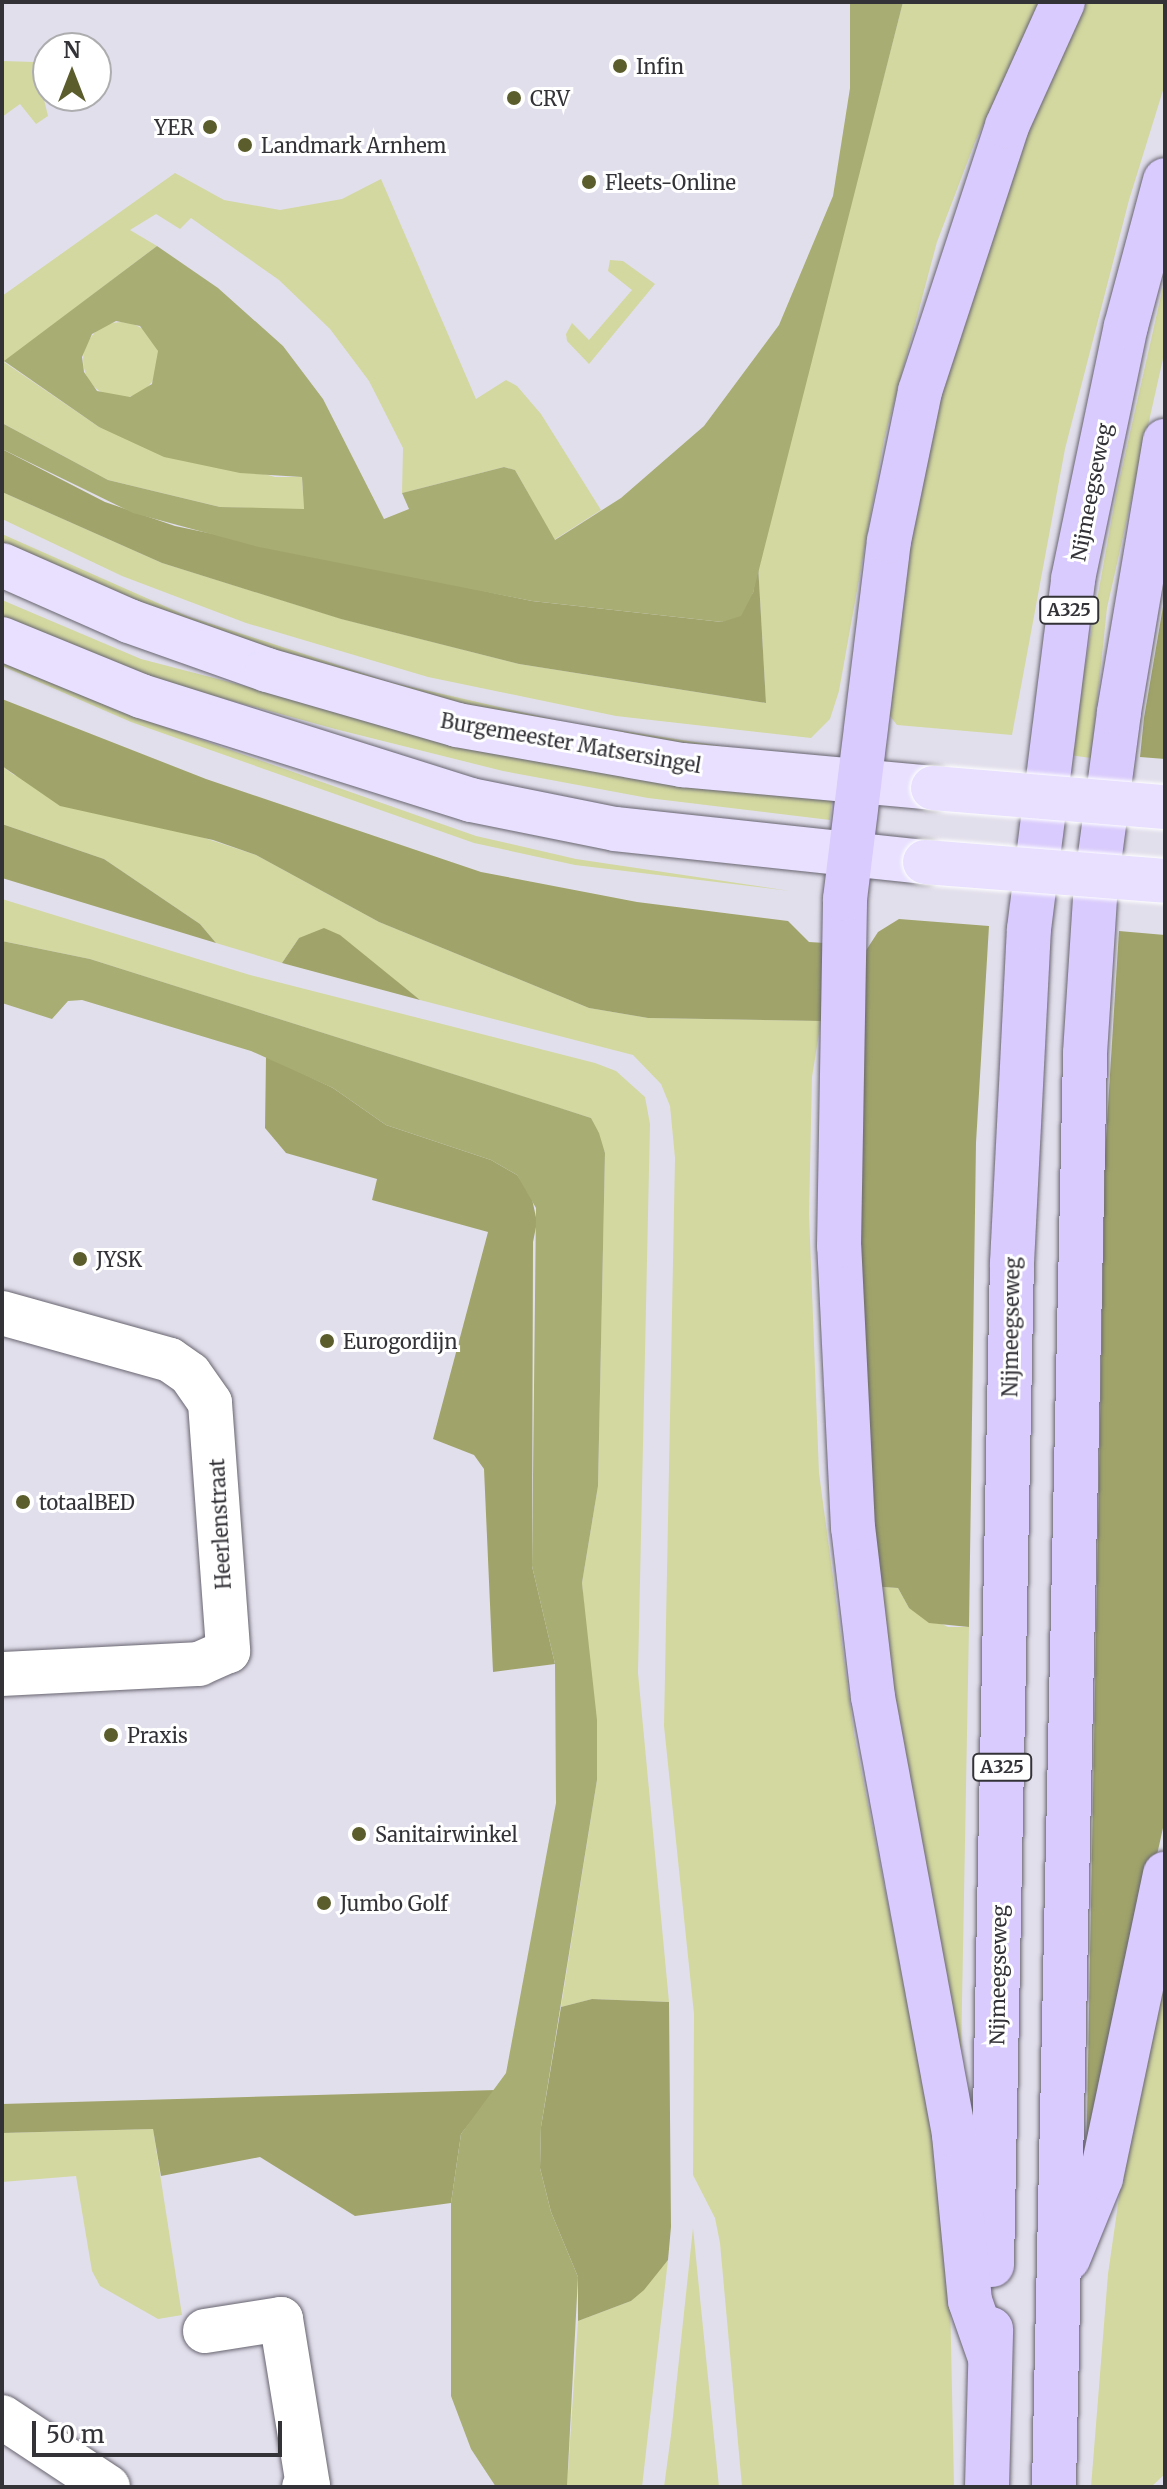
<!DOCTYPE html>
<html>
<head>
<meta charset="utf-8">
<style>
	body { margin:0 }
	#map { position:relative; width:1167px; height:2489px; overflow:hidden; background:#e2dfec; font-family:Merriweather,serif }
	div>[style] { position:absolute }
	.green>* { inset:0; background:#d3d8a0 }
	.round { border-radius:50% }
	.forest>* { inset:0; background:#a0a46a }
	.water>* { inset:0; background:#a8ad73 }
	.roads { filter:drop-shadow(0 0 2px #686570) drop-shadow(0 0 2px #686570) }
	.minor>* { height:44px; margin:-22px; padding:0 22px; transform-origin:22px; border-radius:22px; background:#fff }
	.major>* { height:44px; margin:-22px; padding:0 22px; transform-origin:22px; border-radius:22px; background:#e8e0fe }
	.highway>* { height:44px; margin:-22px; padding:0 22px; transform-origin:22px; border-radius:22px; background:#d9cbfd }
	.bridges { filter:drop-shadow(0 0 2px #fff) drop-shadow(0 0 2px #fff) }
	.major-bridge>* { height:44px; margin:-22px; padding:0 22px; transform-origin:22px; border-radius:22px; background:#e8e0fe }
	.dots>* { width:22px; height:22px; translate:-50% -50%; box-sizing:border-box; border:4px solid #fff; border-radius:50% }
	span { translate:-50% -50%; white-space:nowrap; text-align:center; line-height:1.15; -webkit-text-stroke:6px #fff; paint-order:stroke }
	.shield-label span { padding:2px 6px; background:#fff; border:2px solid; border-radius:6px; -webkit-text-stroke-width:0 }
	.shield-label { font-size:18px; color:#333237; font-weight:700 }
	.poi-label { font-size:20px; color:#333237 }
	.left { translate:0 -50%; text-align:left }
	.right { translate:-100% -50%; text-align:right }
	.street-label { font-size:20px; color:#333237 }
	.frame { position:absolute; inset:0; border:4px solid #333237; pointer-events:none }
	.north { position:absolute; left:32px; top:32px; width:80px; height:80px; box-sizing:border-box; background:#fff; border:2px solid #adadaf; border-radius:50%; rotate:0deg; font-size:22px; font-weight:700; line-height:32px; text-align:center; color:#333237 }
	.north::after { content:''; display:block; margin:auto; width:28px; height:36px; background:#5b5e2c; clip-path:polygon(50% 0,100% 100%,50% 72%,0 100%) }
	.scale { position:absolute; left:32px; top:2421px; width:250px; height:36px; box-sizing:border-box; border:4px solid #333237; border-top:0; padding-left:10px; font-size:24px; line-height:28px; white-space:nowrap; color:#333237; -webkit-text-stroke:6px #fff; paint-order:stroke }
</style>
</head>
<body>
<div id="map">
	<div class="green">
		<div style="clip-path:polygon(903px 2px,1042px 2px,975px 142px,937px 242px,884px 440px,839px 691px,830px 719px,811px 738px,616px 716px,428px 677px,246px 623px,122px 576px,2px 519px,2px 492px,162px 563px,342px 619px,519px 664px,766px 703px,758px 564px)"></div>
		<div style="clip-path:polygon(1082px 2px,1165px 2px,1165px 84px,1129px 200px,1065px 449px,1012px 735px,897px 725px,886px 711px,903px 527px,979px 236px)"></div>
		<div style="clip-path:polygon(2px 61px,35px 62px,48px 116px,36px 124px,20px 104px,2px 117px)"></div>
		<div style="clip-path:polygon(175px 173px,224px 200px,280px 210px,342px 199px,381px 179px,476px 399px,506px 380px,517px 386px,541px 414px,601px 510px,554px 540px,515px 470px,504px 467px,402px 493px,403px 448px,369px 381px,330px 329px,279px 280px,191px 218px,180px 229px,156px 214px,130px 230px,157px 246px,4px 362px,99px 427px,275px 477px,302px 477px,304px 510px,220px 507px,108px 480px,2px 423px,2px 296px)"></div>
		<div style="clip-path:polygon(610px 260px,623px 261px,655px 284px,589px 364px,567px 341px,566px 334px,572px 323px,589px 340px,632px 290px,608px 271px)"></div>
		<div style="clip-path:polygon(1165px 278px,1165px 350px,1107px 608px,1091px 758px,1069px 755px,1116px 495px)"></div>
		<div class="round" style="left:83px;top:322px;width:76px;height:76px"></div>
		<div style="clip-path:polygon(2px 534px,187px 616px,390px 682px,565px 722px,747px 750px,675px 744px,461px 706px,210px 631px,31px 557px,2px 543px)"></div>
		<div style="clip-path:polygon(2px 600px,141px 659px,290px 698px,832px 796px,830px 820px,648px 798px,503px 771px,335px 729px,145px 677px,2px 619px)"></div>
		<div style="clip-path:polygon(2px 658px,142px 719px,476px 836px,576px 859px,790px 891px,575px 865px,474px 843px,131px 722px,2px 666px)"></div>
		<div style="clip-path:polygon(2px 766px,14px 775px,256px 855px,379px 922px,589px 1008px,648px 1018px,821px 1021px,812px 1077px,809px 1214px,819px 1473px,854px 1734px,933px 2131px,950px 2295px,954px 2487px,742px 2487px,720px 2243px,715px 2218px,693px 2175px,694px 2014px,664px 1726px,675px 1158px,670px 1106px,661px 1084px,633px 1055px,420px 1000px,372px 963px,299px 938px,282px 963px,216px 943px,200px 924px,104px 859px,2px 824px)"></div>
		<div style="clip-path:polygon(2px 899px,250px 975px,595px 1063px,616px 1071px,645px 1097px,650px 1124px,638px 1673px,669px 2002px,592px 1999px,561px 2007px,597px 1780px,582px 1583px,598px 1486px,605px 1153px,591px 1118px,90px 959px,2px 941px)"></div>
		<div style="clip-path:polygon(869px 1586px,898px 1588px,909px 1608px,948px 1627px,969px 1627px,960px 2111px)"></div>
		<div style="clip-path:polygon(1165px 1976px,1165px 2474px,1151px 2487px,1091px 2487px,1108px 2274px,1127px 2142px)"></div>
		<div style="clip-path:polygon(153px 2129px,182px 2315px,158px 2319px,100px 2286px,92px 2271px,76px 2176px,2px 2182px,2px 2133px)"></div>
		<div style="clip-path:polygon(693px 2228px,719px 2487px,664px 2487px,671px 2435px)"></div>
		<div style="clip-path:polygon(668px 2260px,642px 2487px,567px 2487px,578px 2321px,631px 2301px)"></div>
	</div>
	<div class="forest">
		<div style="clip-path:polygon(2px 449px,105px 502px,175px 526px,532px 601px,722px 622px,753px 593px,758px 564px,766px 703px,519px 664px,341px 619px,162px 563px,2px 492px)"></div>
		<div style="clip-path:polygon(1165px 595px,1165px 759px,1140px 757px,1144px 718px)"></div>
		<div style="clip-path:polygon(2px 699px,206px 779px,481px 872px,637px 902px,788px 921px,809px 942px,825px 943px,821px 1021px,648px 1018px,589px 1008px,379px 922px,256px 855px,213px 840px,60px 806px,2px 766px)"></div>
		<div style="clip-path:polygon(2px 824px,104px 859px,200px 924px,216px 943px,2px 878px)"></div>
		<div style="clip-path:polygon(899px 919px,989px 926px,976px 1143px,969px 1627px,929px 1623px,909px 1608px,898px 1588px,869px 1586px,850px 1029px,865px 952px,878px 932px)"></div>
		<div style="clip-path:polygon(324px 928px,340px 935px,420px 1000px,282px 963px,299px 938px)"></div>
		<div style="clip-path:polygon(1119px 931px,1165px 935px,1165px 1819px,1086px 2173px,1105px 1155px)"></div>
		<div style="clip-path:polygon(266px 1056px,333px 1088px,386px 1125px,491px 1160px,517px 1175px,531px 1194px,537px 1222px,533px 1242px,532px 1566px,555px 1664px,493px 1672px,484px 1469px,474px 1455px,433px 1439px,488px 1232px,372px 1200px,377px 1179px,286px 1153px,265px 1128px)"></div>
		<div style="clip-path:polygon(592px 1999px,669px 2002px,671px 2227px,668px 2260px,644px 2290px,631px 2301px,578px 2321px,578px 2277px,551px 2212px,540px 2168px,541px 2127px,561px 2007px)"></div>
		<div style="clip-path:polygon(496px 2090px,461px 2134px,451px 2203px,355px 2216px,260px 2157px,161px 2176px,153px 2129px,2px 2133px,2px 2104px)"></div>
	</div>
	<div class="water">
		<div style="clip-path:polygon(evenodd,850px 2px,903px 2px,753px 593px,741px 616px,722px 622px,532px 601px,259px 547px,133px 513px,2px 449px,2px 423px,108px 480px,220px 507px,304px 509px,302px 477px,240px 473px,164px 457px,99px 427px,4px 361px,157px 246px,218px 288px,283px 346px,323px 399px,384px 519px,409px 509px,402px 493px,504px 467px,515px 470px,555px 540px,621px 498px,704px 426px,779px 325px,833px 196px,850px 88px,850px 2px,116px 321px,140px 326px,158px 351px,152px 384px,130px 397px,97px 391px,84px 372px,82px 357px,92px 334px,116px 321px)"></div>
		<div style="clip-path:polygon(2px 941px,90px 959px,557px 1107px,591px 1118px,599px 1133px,605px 1153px,598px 1486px,582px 1583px,597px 1720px,597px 1780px,541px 2127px,540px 2168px,551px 2212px,578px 2277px,567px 2487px,496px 2487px,471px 2449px,451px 2396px,451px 2203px,461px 2134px,506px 2073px,556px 1803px,555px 1664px,532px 1566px,536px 1208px,517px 1175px,491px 1160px,386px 1125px,333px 1088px,251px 1051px,82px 1000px,68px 1001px,52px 1019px,2px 1003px)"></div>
	</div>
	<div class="roads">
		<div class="minor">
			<div style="left:2px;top:1313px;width:174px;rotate:15.6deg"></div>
			<div style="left:170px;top:1360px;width:24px;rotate:35deg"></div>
			<div style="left:190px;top:1374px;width:35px;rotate:55deg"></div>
			<div style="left:210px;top:1403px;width:249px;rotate:85.8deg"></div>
			<div style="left:228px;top:1651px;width:32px;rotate:156deg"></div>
			<div style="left:199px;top:1664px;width:197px;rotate:177.1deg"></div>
			<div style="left:205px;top:2331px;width:77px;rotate:-9deg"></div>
			<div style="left:281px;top:2319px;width:169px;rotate:80.8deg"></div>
			<div style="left:308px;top:2486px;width:4px;rotate:166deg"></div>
			<div style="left:2px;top:2417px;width:127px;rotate:33.4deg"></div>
		</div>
		<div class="major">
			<div style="left:2px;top:565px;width:139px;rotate:23.8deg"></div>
			<div style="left:129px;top:621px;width:146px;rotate:19.5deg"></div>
			<div style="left:267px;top:670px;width:198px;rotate:16.1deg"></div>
			<div style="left:457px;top:725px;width:229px;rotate:10.1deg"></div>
			<div style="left:682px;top:765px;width:252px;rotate:5.2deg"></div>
			<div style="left:2px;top:639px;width:150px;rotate:22.3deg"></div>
			<div style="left:141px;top:696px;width:346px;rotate:17.5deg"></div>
			<div style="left:471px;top:800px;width:147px;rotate:11.4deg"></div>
			<div style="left:615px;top:829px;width:312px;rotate:6.1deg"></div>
		</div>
		<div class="highway">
			<div style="left:1068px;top:2259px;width:87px;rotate:-67.8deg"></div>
			<div style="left:1101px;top:2178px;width:311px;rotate:-78.1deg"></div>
			<div style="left:992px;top:2265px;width:1002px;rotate:-88.86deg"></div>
			<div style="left:1012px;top:1263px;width:334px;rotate:-87.1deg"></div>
			<div style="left:1029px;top:929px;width:353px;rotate:-82.8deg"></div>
			<div style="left:1073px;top:579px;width:258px;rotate:-78.2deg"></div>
			<div style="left:1126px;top:326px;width:151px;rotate:-75deg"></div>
			<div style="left:990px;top:2358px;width:60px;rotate:-109.3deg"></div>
			<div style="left:970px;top:2301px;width:168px;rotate:-95.5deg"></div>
			<div style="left:954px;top:2134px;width:444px;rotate:-100.5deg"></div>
			<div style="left:873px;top:1697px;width:170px;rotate:-96.7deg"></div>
			<div style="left:853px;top:1528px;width:282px;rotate:-92.8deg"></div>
			<div style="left:839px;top:1246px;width:347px;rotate:-89deg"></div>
			<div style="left:845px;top:899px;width:361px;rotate:-83deg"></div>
			<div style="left:889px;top:541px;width:153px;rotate:-78.3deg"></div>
			<div style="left:920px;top:391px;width:279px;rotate:-71.8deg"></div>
			<div style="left:1007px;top:126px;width:136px;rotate:-65.7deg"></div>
			<div style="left:987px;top:2487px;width:158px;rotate:-88.5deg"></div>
			<div style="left:1054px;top:2487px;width:1434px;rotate:-88.76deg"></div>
			<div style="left:1085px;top:1053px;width:168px;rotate:-86.3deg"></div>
			<div style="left:1096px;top:885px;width:175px;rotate:-82.4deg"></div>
			<div style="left:1119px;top:712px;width:275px;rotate:-80.4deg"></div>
		</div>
	</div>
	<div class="bridges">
		<div class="major-bridge">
			<div style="left:933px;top:788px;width:233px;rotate:4.7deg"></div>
			<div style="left:925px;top:862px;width:241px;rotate:4.5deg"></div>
		</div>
	</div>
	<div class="dots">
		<div style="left:620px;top:66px;background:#5b5e2c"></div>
		<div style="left:514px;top:98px;background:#5b5e2c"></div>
		<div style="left:210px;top:127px;background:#5b5e2c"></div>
		<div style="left:245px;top:145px;background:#5b5e2c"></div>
		<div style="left:589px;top:182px;background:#5b5e2c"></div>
		<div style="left:80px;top:1259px;background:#5b5e2c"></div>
		<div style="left:327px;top:1341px;background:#5b5e2c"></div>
		<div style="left:23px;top:1502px;background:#5b5e2c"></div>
		<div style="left:111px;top:1735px;background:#5b5e2c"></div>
		<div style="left:359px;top:1834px;background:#5b5e2c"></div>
		<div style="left:324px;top:1903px;background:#5b5e2c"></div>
	</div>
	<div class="shield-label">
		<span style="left:1069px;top:610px">A325</span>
		<span style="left:1002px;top:1767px">A325</span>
	</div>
	<div class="poi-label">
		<span class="left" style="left:636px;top:66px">Infin</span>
		<span class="left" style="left:530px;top:98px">CRV</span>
		<span class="right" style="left:194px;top:127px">YER</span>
		<span class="left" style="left:261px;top:145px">Landmark Arnhem</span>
		<span class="left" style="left:605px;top:182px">Fleets-Online</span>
		<span class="left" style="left:96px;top:1259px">JYSK</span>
		<span class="left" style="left:343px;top:1341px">Eurogordijn</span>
		<span class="left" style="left:39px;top:1502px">totaalBED</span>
		<span class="left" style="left:127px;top:1735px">Praxis</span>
		<span class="left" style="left:375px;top:1834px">Sanitairwinkel</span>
		<span class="left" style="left:340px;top:1903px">Jumbo Golf</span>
	</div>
	<div class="street-label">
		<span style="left:1091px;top:492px;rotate:-79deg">Nijmeegseweg</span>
		<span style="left:571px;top:743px;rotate:10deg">Burgemeester Matsersingel</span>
		<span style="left:1011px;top:1327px;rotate:-89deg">Nijmeegseweg</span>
		<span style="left:220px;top:1524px;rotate:-93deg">Heerlenstraat</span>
		<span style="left:998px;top:1975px;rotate:-89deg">Nijmeegseweg</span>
	</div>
	<div class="frame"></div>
	<div class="north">N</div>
	<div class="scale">50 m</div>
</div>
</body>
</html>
